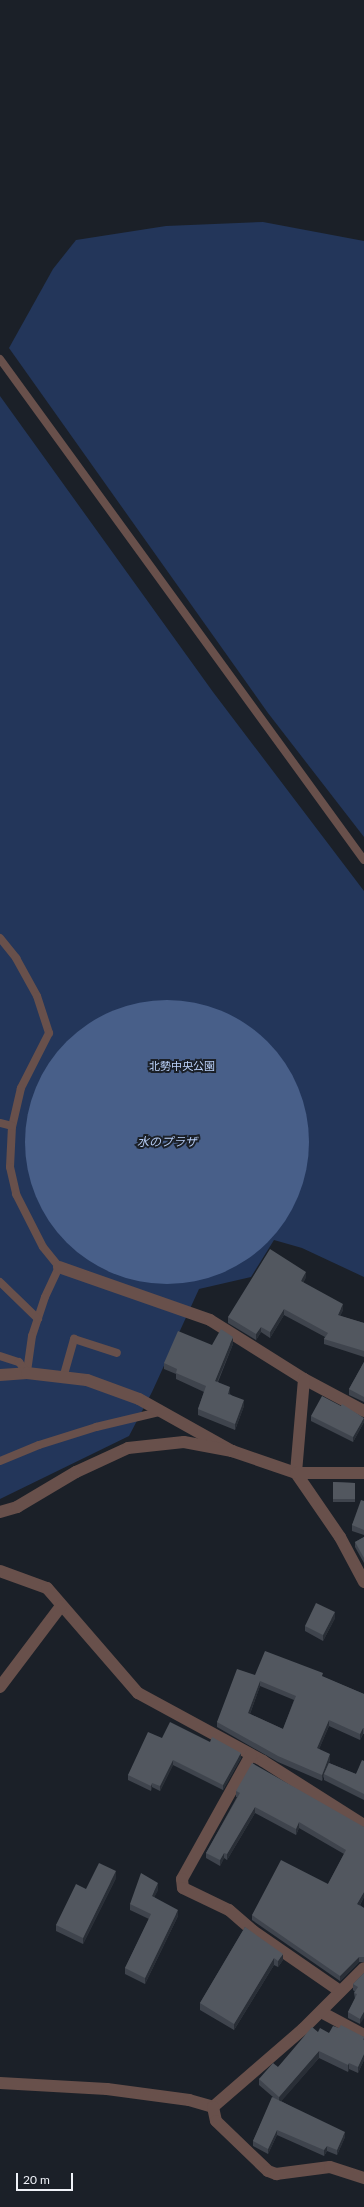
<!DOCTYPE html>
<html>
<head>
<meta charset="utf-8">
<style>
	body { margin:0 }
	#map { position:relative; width:364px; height:2207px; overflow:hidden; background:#1b2028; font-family:Lato,"Noto Sans JP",sans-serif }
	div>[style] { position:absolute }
	.green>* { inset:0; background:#23365a }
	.water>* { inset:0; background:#485f89 }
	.round { border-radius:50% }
	.service>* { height:8px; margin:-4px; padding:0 4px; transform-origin:4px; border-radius:4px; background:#68504b }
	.minor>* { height:12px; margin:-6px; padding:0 6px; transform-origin:6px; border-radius:6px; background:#68504b }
	.tertiary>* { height:12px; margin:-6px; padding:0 6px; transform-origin:6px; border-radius:6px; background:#68504b }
	.wall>* { inset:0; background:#3f444d }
	.shaded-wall>* { inset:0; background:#292e36 }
	.building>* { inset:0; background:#52575f }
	span { translate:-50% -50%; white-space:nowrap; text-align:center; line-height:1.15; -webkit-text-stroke:4px #1b2028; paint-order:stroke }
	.park-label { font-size:11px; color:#bcd3fb }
	.water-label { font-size:12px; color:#b5cbf3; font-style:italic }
	.scale { position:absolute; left:16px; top:2173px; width:57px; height:18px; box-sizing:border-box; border:2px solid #eff2f8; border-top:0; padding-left:5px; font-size:12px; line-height:14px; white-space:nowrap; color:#eff2f8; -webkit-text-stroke:3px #1b2028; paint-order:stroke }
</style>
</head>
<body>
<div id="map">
	<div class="green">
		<div style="clip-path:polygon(263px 222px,364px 241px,364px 837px,268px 713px,9px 348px,53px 269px,76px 240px,166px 226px)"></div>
		<div style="clip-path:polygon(0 396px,213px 692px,364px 891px,364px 1277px,302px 1248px,274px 1240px,251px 1277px,199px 1289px,152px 1392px,129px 1436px,0 1499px)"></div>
	</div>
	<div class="water">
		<div class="round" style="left:25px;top:1000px;width:284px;height:284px"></div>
	</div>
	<div class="service">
		<div style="left:0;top:359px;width:619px;rotate:54deg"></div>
		<div style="left:0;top:938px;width:26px;rotate:51deg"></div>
		<div style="left:16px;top:958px;width:43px;rotate:61.1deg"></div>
		<div style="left:37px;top:996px;width:39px;rotate:72deg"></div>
		<div style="left:49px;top:1033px;width:62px;rotate:117deg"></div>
		<div style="left:21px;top:1088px;width:39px;rotate:103deg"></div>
		<div style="left:12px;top:1126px;width:41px;rotate:92.8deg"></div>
		<div style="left:10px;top:1167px;width:28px;rotate:77deg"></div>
		<div style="left:16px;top:1194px;width:59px;rotate:63deg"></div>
		<div style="left:43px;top:1247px;width:26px;rotate:51deg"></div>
		<div style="left:59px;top:1267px;width:33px;rotate:115deg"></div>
		<div style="left:45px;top:1297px;width:41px;rotate:108.4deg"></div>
		<div style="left:32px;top:1336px;width:37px;rotate:98deg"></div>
		<div style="left:0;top:1123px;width:12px;rotate:14deg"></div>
		<div style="left:0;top:1282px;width:53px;rotate:44.2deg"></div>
		<div style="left:0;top:1356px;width:20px;rotate:18deg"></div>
		<div style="left:19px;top:1362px;width:14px;rotate:54deg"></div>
		<div style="left:63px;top:1378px;width:41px;rotate:-74.2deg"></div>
		<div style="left:74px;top:1339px;width:45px;rotate:18deg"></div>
		<div style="left:0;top:1461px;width:42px;rotate:-22.3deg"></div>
		<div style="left:39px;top:1445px;width:60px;rotate:-17.5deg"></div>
		<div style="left:96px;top:1427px;width:69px;rotate:-13.4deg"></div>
	</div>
	<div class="minor">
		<div style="left:59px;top:1267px;width:160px;rotate:19.3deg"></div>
		<div style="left:210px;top:1320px;width:111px;rotate:32.1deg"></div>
		<div style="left:304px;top:1379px;width:68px;rotate:28.1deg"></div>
		<div style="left:304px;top:1379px;width:94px;rotate:94.9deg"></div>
		<div style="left:296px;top:1473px;width:78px;rotate:55.5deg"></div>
		<div style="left:340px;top:1537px;width:51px;rotate:61.9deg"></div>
		<div style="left:139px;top:1399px;width:107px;rotate:29.2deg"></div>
		<div style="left:232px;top:1451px;width:68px;rotate:19deg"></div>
		<div style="left:296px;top:1473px;width:68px"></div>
		<div style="left:0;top:1512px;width:18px;rotate:-16deg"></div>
		<div style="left:17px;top:1507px;width:69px;rotate:-30.7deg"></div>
		<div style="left:76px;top:1472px;width:57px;rotate:-24.8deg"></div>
		<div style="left:128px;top:1448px;width:56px;rotate:-6.1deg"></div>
		<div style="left:184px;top:1442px;width:49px;rotate:10.6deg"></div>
		<div style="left:0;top:1571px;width:50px;rotate:19.9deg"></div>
		<div style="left:47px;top:1588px;width:139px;rotate:49.1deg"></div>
		<div style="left:138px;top:1693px;width:142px;rotate:28.5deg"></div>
		<div style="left:263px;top:1761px;width:120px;rotate:32.4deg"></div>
		<div style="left:0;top:1687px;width:101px;rotate:-53deg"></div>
		<div style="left:251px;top:1755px;width:142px;rotate:119.1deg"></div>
		<div style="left:182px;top:1879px;width:9px;rotate:84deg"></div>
		<div style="left:183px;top:1888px;width:51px;rotate:25.6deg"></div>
		<div style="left:229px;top:1910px;width:32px;rotate:41deg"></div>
		<div style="left:253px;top:1931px;width:106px;rotate:34.6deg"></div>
		<div style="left:321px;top:2012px;width:49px;rotate:28.1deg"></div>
		<div style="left:0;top:2083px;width:107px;rotate:3.2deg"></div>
		<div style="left:107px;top:2089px;width:83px;rotate:7.6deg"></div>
		<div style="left:189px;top:2100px;width:25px;rotate:16deg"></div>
		<div style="left:213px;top:2107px;width:119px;rotate:-40.9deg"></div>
		<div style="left:303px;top:2029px;width:86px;rotate:-45deg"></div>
		<div style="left:213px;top:2107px;width:14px;rotate:78deg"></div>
		<div style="left:216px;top:2121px;width:72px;rotate:43.9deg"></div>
		<div style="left:268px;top:2171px;width:9px;rotate:21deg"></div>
		<div style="left:276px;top:2174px;width:54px;rotate:-7.4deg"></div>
		<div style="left:330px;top:2167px;width:36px;rotate:18deg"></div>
	</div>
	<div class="tertiary">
		<div style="left:0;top:1375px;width:27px;rotate:-4deg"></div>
		<div style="left:27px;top:1373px;width:60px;rotate:6.7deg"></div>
		<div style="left:87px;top:1380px;width:55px;rotate:20.1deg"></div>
	</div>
	<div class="wall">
		<div style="clip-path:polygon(306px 1277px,303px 1283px,343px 1310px,340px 1316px,364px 1323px,364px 1357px,324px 1344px,324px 1339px,325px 1337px,284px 1315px,270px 1338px,261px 1332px,256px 1340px,228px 1323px,228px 1317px)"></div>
		<div style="clip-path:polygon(233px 1344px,218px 1382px,230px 1393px,230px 1394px,244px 1406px,235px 1430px,198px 1415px,198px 1409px,204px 1392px,176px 1379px,176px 1374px,164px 1369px,164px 1363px,212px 1345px)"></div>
		<div style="clip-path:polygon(364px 1362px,364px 1402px,349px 1395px,349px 1389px)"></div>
		<div style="clip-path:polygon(311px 1416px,364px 1422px,353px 1442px,311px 1421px)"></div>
		<div style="clip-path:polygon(333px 1482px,355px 1483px,355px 1502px,333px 1502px)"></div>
		<div style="clip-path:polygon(364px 1501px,364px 1535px,352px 1531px,352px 1525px)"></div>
		<div style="clip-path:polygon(364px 1537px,364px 1563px,355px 1547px,355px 1542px)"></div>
		<div style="clip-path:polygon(335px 1618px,323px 1641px,305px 1631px,305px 1626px)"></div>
		<div style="clip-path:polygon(evenodd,255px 1675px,323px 1677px,364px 1694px,364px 1734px,363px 1734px,360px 1740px,329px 1726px,319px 1749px,330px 1760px,329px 1763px,356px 1774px,364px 1761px,364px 1800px,324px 1780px,324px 1776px,322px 1781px,278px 1762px,217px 1727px,217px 1722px,255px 1675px,260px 1686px,294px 1700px,283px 1729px,250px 1714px,260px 1686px)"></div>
		<div style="clip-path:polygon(162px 1738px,241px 1758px,223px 1790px,173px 1765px,160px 1791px,152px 1787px,151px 1791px,128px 1780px,128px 1775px)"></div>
		<div style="clip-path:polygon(236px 1791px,364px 1827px,364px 1897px,360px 1905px,364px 1908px,364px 1962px,359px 1962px,340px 1981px,252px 1920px,252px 1915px,328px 1884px,344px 1854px,299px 1828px,296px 1835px,255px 1813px,227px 1860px,224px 1858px,220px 1866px,206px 1858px,206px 1853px,237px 1797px,236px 1797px)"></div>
		<div style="clip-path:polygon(116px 1878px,83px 1944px,56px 1931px,56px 1925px)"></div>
		<div style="clip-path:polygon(158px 1890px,154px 1897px,178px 1916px,145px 1984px,125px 1974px,125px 1968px,149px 1919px,130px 1910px,130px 1904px)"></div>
		<div style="clip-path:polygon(245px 1927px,283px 1960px,278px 1967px,274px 1965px,234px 2030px,200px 2010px,200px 2003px)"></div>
		<div style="clip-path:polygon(364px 1973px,360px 2024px,348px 2018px,348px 2012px,355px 1999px,354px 1993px,355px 1992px,353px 1990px,353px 1984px)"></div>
		<div style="clip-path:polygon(339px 2028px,364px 2037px,364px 2060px,358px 2073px,349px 2069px,348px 2072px,319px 2058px,281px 2101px,345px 2137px,337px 2155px,327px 2151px,324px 2156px,277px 2135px,268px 2154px,253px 2146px,253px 2141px,273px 2097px,259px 2085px,259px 2079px,278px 2067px,318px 2032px,329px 2033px)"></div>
	</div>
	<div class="shaded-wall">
		<div style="clip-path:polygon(306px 1272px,306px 1277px,301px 1287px,301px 1281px)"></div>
		<div style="clip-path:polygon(343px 1304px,343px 1310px,338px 1320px,338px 1315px)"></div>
		<div style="clip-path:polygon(284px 1309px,284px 1315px,270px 1338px,270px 1332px)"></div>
		<div style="clip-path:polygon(261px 1327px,261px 1332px,256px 1340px,256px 1334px)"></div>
		<div style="clip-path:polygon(233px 1337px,233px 1344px,215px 1387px,215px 1381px)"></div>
		<div style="clip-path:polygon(230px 1387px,230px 1393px,228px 1400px,228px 1394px)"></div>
		<div style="clip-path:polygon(244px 1400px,244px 1406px,235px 1430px,235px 1424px)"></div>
		<div style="clip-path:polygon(364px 1418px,364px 1422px,353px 1442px,353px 1437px)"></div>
		<div style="clip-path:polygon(335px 1612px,335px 1618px,323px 1641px,323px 1635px)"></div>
		<div style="clip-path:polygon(260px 1681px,260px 1686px,248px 1719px,248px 1713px)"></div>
		<div style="clip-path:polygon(329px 1720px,329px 1726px,317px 1754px,317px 1748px)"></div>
		<div style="clip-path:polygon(363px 1728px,363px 1734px,360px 1740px,360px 1734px)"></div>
		<div style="clip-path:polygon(241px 1753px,241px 1758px,223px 1790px,223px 1785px)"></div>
		<div style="clip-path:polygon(330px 1754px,330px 1760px,324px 1774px,322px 1781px,322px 1775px)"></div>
		<div style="clip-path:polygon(173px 1760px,173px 1765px,160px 1791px,160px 1786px)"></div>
		<div style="clip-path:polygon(152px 1783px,152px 1787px,151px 1791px,151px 1786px)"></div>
		<div style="clip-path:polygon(255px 1807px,255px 1813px,227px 1860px,227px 1854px)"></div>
		<div style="clip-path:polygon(299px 1822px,299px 1828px,296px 1835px,296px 1829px)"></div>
		<div style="clip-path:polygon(224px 1853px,224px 1858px,220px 1866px,220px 1860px)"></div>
		<div style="clip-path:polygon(116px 1871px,116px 1878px,83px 1944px,83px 1938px)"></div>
		<div style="clip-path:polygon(158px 1883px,158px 1890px,152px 1902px,152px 1896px)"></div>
		<div style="clip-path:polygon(364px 1892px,364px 1897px,357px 1910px,357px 1904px)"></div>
		<div style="clip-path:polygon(178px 1910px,178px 1916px,145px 1984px,145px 1978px)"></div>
		<div style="clip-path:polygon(283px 1954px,283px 1960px,278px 1967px,278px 1961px)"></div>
		<div style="clip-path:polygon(359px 1957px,359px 1962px,340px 1981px,340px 1976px)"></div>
		<div style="clip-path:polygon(274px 1958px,274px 1965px,234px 2030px,234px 2024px)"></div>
		<div style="clip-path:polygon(364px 2012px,364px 2018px,360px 2024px,360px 2019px)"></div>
		<div style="clip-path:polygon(319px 2051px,319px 2058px,279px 2104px,279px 2097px)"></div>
		<div style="clip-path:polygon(364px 2054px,364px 2060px,358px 2073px,358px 2067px)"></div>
		<div style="clip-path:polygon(349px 2063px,349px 2069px,348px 2072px,348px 2065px)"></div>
		<div style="clip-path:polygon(277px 2130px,277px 2135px,268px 2154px,268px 2149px)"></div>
		<div style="clip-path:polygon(345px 2132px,345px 2137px,337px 2155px,337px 2150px)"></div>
		<div style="clip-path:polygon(327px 2146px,327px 2151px,324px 2156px,324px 2150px)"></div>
	</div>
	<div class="building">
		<div style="clip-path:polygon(270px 1249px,306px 1272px,301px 1281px,343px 1304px,338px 1315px,364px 1323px,364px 1351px,324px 1339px,328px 1333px,284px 1309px,270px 1332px,261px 1327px,256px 1334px,228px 1317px)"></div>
		<div style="clip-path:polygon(221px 1329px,233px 1337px,215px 1381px,230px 1387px,228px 1394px,244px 1400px,235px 1424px,198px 1409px,206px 1386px,176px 1373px,177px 1369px,164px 1363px,178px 1331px,212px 1345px)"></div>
		<div style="clip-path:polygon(364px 1362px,364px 1397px,349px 1389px)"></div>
		<div style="clip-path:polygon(322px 1396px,341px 1406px,342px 1404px,364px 1418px,353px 1437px,311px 1416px)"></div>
		<div style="clip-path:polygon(333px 1482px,355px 1483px,355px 1499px,333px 1499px)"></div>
		<div style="clip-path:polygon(361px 1500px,364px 1501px,364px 1530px,352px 1525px)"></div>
		<div style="clip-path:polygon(364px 1537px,364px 1558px,355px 1542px)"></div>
		<div style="clip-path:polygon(316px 1603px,335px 1612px,323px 1635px,305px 1626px)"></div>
		<div style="clip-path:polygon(evenodd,265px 1651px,323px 1673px,322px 1676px,364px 1694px,364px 1728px,363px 1728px,360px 1734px,329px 1720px,317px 1748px,330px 1754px,322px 1775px,278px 1756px,217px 1722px,237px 1669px,255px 1675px,265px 1651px,260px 1681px,296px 1696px,283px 1729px,248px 1713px,260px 1681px)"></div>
		<div style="clip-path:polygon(170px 1722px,210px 1742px,212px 1737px,241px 1753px,223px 1785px,173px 1760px,160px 1786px,152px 1783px,151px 1786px,128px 1775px,148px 1732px,162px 1738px)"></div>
		<div style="clip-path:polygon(362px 1760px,364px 1761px,364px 1794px,324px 1774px,329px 1763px,356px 1774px)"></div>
		<div style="clip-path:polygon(252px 1763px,364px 1827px,364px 1892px,357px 1904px,364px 1908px,364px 1957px,359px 1957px,340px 1976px,252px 1915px,281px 1860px,328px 1884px,346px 1850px,299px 1822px,296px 1829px,255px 1807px,227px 1854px,224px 1853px,220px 1860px,206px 1853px,240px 1793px,236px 1791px)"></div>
		<div style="clip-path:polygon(99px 1863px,116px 1871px,83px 1938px,56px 1925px,76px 1884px,86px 1889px)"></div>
		<div style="clip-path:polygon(141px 1873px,158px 1883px,152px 1896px,178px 1910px,145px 1978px,125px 1968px,151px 1914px,130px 1904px)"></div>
		<div style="clip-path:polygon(245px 1927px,283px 1954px,278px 1961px,274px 1958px,234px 2024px,200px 2003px)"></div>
		<div style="clip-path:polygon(364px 1973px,364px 2012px,360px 2019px,348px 2012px,357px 1994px,354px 1993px,358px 1987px,353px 1984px)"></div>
		<div style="clip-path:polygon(341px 2025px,364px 2037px,363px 2040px,364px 2040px,364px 2054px,358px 2067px,349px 2063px,348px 2065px,319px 2051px,279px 2097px,259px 2079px,273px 2063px,278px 2067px,312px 2027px,318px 2032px,320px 2028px,329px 2033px,333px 2026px,339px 2028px)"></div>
		<div style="clip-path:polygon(272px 2097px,345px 2132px,337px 2150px,327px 2146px,324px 2150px,277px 2130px,268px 2149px,253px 2141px)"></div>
	</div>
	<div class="park-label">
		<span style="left:182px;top:1066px">北勢中央公園</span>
	</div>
	<div class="water-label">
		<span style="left:167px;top:1142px">水のプラザ</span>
	</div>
	<div class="scale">20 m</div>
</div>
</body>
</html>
